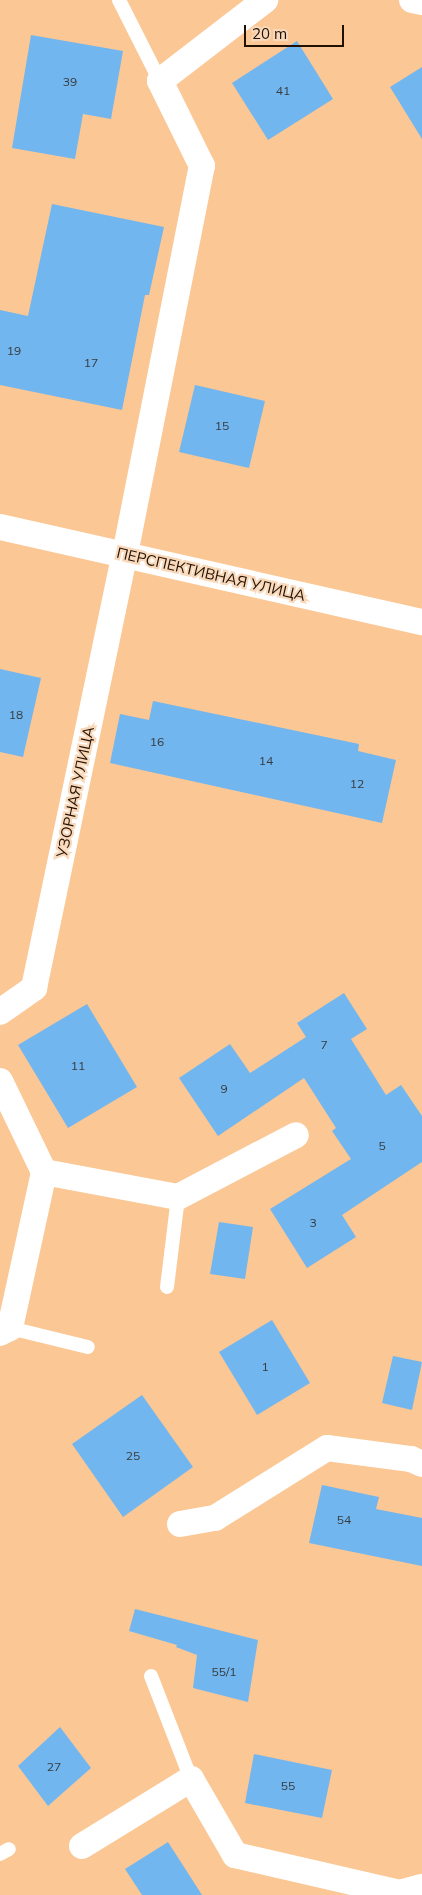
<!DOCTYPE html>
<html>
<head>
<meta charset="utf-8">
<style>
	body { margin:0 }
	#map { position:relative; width:422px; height:1895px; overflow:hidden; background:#fbc794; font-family:Mulish,sans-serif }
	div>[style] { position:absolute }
	.building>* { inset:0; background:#72b6ef }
	.lane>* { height:14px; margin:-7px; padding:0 7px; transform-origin:7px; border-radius:7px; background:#fff }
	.street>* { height:26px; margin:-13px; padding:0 13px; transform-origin:13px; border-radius:13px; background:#fff }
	span { translate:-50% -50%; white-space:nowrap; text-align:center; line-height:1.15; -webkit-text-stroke:4.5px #f9d9bb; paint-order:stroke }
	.number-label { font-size:12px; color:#363a3c }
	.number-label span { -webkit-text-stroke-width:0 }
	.street-label { font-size:15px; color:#221000 }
	.scale { position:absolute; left:244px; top:25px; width:100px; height:22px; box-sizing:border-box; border:2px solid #221000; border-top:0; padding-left:6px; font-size:15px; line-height:18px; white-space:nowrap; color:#221000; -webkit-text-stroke:4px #f9d9bb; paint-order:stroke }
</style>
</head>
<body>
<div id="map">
	<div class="building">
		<div style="clip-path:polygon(31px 35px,123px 51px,111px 119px,83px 114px,75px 159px,12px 148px)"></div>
		<div style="clip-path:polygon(297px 41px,333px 99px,268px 140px,232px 83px)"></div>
		<div style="clip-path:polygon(422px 67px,422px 139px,390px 87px)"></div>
		<div style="clip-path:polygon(52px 204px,164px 227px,149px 295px,145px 295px,122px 410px,0 385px,0 310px,28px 316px)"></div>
		<div style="clip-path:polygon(195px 385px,265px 401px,249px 468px,179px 452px)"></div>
		<div style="clip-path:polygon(0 669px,41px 678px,23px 757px,0 752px)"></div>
		<div style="clip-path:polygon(153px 701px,359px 744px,358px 751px,396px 760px,382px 823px,110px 763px,120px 714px,149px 720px)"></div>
		<div style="clip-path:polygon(344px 993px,367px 1029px,351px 1039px,386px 1095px,401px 1085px,422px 1116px,422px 1162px,342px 1215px,356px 1237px,307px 1268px,270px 1209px,351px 1159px,332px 1131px,336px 1128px,304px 1078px,218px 1136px,179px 1078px,230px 1044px,250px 1073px,306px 1037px,297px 1023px)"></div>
		<div style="clip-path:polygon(87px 1004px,137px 1087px,68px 1128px,18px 1045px)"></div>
		<div style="clip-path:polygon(219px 1222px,253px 1227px,245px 1279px,210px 1274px)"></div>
		<div style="clip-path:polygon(272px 1320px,310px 1383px,257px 1415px,219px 1352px)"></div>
		<div style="clip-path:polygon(393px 1356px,422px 1362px,412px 1410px,382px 1403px)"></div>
		<div style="clip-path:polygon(142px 1395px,193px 1467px,123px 1517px,72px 1444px)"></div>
		<div style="clip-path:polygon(322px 1485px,379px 1497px,376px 1509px,422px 1518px,422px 1566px,309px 1543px)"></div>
		<div style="clip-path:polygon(135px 1609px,258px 1640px,248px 1702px,193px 1688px,197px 1655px,176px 1647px,177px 1645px,129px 1631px)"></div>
		<div style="clip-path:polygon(60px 1727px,91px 1768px,48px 1806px,18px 1766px)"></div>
		<div style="clip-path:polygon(254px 1754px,332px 1770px,322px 1818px,245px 1803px)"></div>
		<div style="clip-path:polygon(168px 1842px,202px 1895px,142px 1895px,125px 1869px)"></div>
	</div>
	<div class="lane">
		<div style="left:119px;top:0;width:91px;rotate:63.2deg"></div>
		<div style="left:167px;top:1287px;width:91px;rotate:-83deg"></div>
		<div style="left:10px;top:1328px;width:80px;rotate:13.7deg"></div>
		<div style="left:151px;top:1676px;width:110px;rotate:68.8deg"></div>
		<div style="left:0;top:1854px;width:10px;rotate:-29deg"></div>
	</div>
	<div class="street">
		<div style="left:412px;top:0;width:10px;rotate:11deg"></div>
		<div style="left:0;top:527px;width:433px;rotate:12.7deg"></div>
		<div style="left:0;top:1012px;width:42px;rotate:-35.2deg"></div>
		<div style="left:34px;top:988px;width:443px;rotate:-78.2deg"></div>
		<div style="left:125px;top:554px;width:396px;rotate:-78.8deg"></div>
		<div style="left:202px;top:166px;width:95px;rotate:-116.3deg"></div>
		<div style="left:160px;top:81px;width:133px;rotate:-37.6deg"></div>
		<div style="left:0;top:1081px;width:101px;rotate:64.2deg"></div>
		<div style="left:44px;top:1172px;width:136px;rotate:10.6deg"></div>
		<div style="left:178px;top:1197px;width:133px;rotate:-27.7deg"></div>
		<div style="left:0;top:1333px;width:11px;rotate:-27deg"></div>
		<div style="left:10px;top:1328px;width:160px;rotate:-77.7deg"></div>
		<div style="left:180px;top:1524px;width:36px;rotate:-10deg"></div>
		<div style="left:215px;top:1518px;width:132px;rotate:-32deg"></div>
		<div style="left:327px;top:1448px;width:85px;rotate:7.5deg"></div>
		<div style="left:411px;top:1459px;width:12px;rotate:24deg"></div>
		<div style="left:82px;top:1846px;width:128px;rotate:-31.6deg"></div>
		<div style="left:191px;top:1779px;width:88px;rotate:59.9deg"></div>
		<div style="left:235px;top:1855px;width:168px;rotate:13deg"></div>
		<div style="left:399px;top:1893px;width:24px;rotate:-15deg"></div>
	</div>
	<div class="number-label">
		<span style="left:70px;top:82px">39</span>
		<span style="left:283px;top:91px">41</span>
		<span style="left:14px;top:351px">19</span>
		<span style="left:91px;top:363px">17</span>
		<span style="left:222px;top:426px">15</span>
		<span style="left:16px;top:715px">18</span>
		<span style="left:157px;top:742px">16</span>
		<span style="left:266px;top:761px">14</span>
		<span style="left:357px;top:784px">12</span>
		<span style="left:324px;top:1045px">7</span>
		<span style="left:78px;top:1066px">11</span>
		<span style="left:224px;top:1089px">9</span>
		<span style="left:382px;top:1146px">5</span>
		<span style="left:313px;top:1223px">3</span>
		<span style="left:265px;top:1367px">1</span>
		<span style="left:133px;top:1456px">25</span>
		<span style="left:344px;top:1520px">54</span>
		<span style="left:224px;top:1672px">55/1</span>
		<span style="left:54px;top:1767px">27</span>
		<span style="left:288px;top:1786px">55</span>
	</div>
	<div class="street-label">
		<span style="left:211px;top:574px;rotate:13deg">ПЕРСПЕКТИВНАЯ УЛИЦА</span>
		<span style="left:75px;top:792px;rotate:-78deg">УЗОРНАЯ УЛИЦА</span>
	</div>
	<div class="scale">20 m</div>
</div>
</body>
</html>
